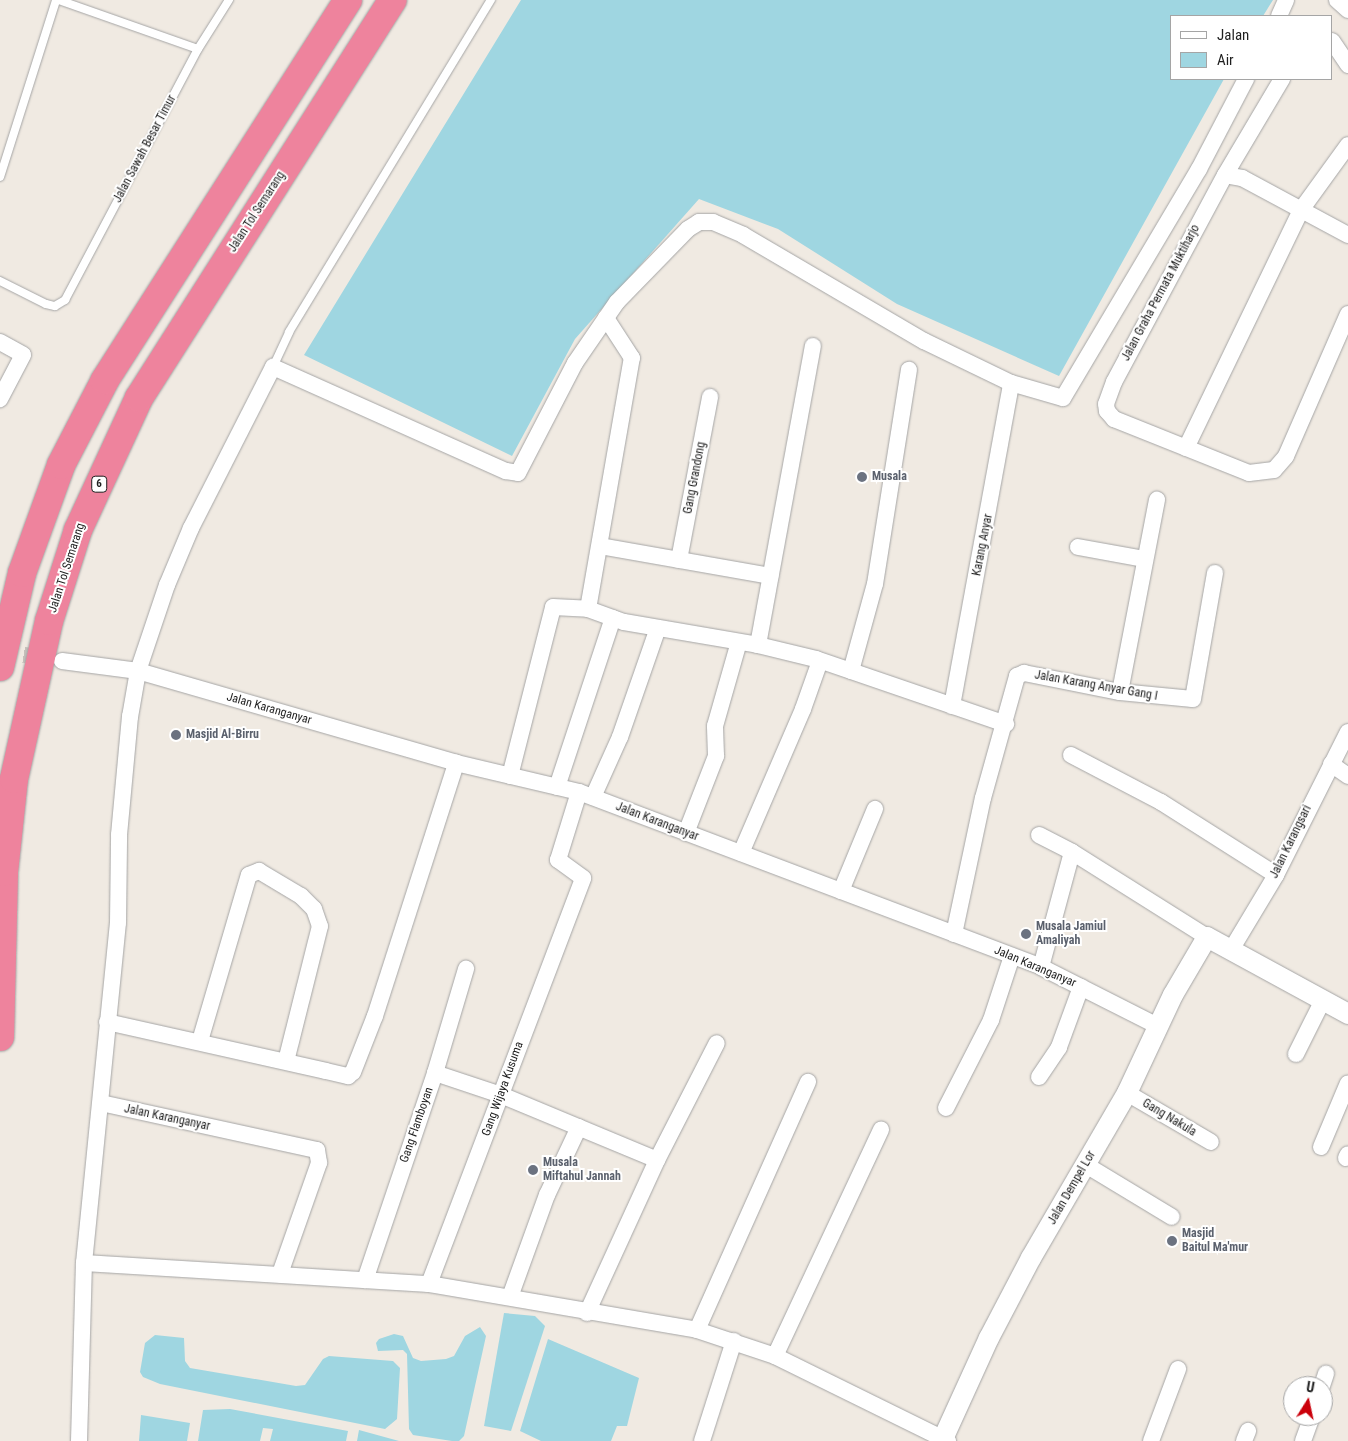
<!DOCTYPE html>
<html>
<head>
<meta charset="utf-8">
<style>
	body { margin:0 }
	#map { position:relative; width:1348px; height:1441px; overflow:hidden; background:#f0eae2; font-family:"Roboto Condensed",sans-serif }
	div>[style] { position:absolute }
	.water>* { inset:0; background:#9fd6e1 }
	.minor-tunnel>* { height:16px; margin-top:-8px; transform-origin:0; background:repeating-linear-gradient(90deg,#c6c1bb 0 16px,transparent 0 24px) }
	.roads { filter:drop-shadow(0 0 1px #a5a5a5) drop-shadow(0 0 1px #a5a5a5) }
	.service>* { height:8px; margin:-4px; padding:0 4px; transform-origin:4px; border-radius:4px; background:#fff }
	.minor>* { height:16px; margin:-8px; padding:0 8px; transform-origin:8px; border-radius:8px; background:#fff }
	.tertiary>* { height:20px; margin:-10px; padding:0 10px; transform-origin:10px; border-radius:10px; background:#fff }
	.motorway>* { height:28px; margin:-14px; padding:0 14px; transform-origin:14px; border-radius:14px; background:#ee839d }
	.dots>* { width:14px; height:14px; translate:-50% -50%; box-sizing:border-box; border:2px solid #fff; border-radius:50% }
	span { translate:-50% -50%; white-space:nowrap; text-align:center; line-height:1.15; -webkit-text-stroke:4px #fff; paint-order:stroke }
	.shield-label span { padding:1px 4px; background:#fff; border:1px solid; border-radius:4px; -webkit-text-stroke-width:0 }
	.shield-label { font-size:11px; color:#1e1e1e; font-weight:700 }
	.street-label { font-size:12px; color:#1e1e1e }
	.worship-label { font-size:12px; color:#5b616d; font-weight:700 }
	.left { translate:0 -50%; text-align:left }
	.legend { position:absolute; left:1170px; top:15px; width:162px; height:65px; box-sizing:border-box; background:#fff; border:1px solid #a5a5a5; margin:0; padding:6px 9px; list-style:none; font-size:15px; color:#1e1e1e }
	.legend li { display:flex; align-items:center; gap:10px; height:25px }
	.legend b { width:25px; border:1px solid #a5a5a5 }
	.north { position:absolute; left:1283px; top:1376px; width:50px; height:50px; box-sizing:border-box; background:#fff; border:1px solid #a5a5a5; border-radius:50%; rotate:10deg; font-size:14px; font-weight:700; line-height:20px; text-align:center; color:#1e1e1e }
	.north::after { content:''; display:block; margin:auto; width:18px; height:22px; background:#cb000b; clip-path:polygon(50% 0,100% 100%,50% 72%,0 100%) }
</style>
</head>
<body>
<div id="map">
	<div class="water">
		<div style="clip-path:polygon(521px 0,1273px 0,1263px 16px,1172px 16px,1172px 79px,1224px 79px,1059px 376px,897px 304px,778px 229px,699px 199px,575px 339px,512px 456px,304px 355px)"></div>
		<div style="clip-path:polygon(504px 1313px,535px 1316px,545px 1326px,511px 1431px,484px 1426px)"></div>
		<div style="clip-path:polygon(480px 1327px,486px 1336px,464px 1436px,459px 1441px,452px 1441px,413px 1435px,409px 1429px,407px 1354px,403px 1350px,378px 1351px,376px 1343px,379px 1339px,394px 1334px,403px 1336px,413px 1358px,421px 1361px,446px 1359px,454px 1356px,465px 1336px)"></div>
		<div style="clip-path:polygon(155px 1335px,184px 1338px,185px 1361px,190px 1368px,296px 1386px,305px 1385px,323px 1359px,329px 1356px,393px 1361px,400px 1368px,397px 1419px,385px 1429px,160px 1384px,143px 1377px,140px 1372px,145px 1343px)"></div>
		<div style="clip-path:polygon(548px 1339px,639px 1378px,627px 1426px,617px 1426px,611px 1441px,541px 1441px,520px 1431px)"></div>
		<div style="clip-path:polygon(230px 1409px,348px 1431px,346px 1441px,270px 1441px,273px 1429px,263px 1428px,260px 1441px,198px 1441px,203px 1410px)"></div>
		<div style="clip-path:polygon(141px 1415px,190px 1423px,187px 1441px,139px 1441px)"></div>
		<div style="clip-path:polygon(359px 1430px,399px 1441px,357px 1441px)"></div>
	</div>
	<div class="minor-tunnel">
		<div style="left:0;top:651px;width:51px;rotate:9.1deg"></div>
	</div>
	<div class="roads">
		<div class="service">
			<div style="left:59px;top:0;width:147px;rotate:19.4deg"></div>
			<div style="left:0;top:177px;width:186px;rotate:-72.4deg"></div>
			<div style="left:0;top:281px;width:51px;rotate:26.6deg"></div>
			<div style="left:46px;top:304px;width:9px;rotate:13deg"></div>
			<div style="left:55px;top:306px;width:12px;rotate:-31deg"></div>
			<div style="left:65px;top:300px;width:284px;rotate:-62.1deg"></div>
			<div style="left:198px;top:49px;width:58px;rotate:-57.7deg"></div>
			<div style="left:273px;top:367px;width:38px;rotate:-65deg"></div>
			<div style="left:289px;top:332px;width:389px;rotate:-58.7deg"></div>
		</div>
		<div class="minor">
			<div style="left:1337px;top:0;width:15px;rotate:42deg"></div>
			<div style="left:1279px;top:16px;width:17px;rotate:-66deg"></div>
			<div style="left:1332px;top:41px;width:29px;rotate:56deg"></div>
			<div style="left:1225px;top:175px;width:112px;rotate:-59.3deg"></div>
			<div style="left:1348px;top:235px;width:120px;rotate:-151.7deg"></div>
			<div style="left:1242px;top:178px;width:17px;rotate:-170deg"></div>
			<div style="left:1225px;top:175px;width:235px;rotate:118.2deg"></div>
			<div style="left:1114px;top:382px;width:23px;rotate:110deg"></div>
			<div style="left:1106px;top:404px;width:7px;rotate:82deg"></div>
			<div style="left:1107px;top:411px;width:11px;rotate:49deg"></div>
			<div style="left:1114px;top:419px;width:145px;rotate:21.8deg"></div>
			<div style="left:1249px;top:473px;width:25px;rotate:-7deg"></div>
			<div style="left:1274px;top:470px;width:18px;rotate:-49deg"></div>
			<div style="left:1286px;top:456px;width:155px;rotate:-66.4deg"></div>
			<div style="left:0;top:342px;width:26px;rotate:29deg"></div>
			<div style="left:23px;top:355px;width:50px;rotate:117.6deg"></div>
			<div style="left:1186px;top:448px;width:264px;rotate:-64.2deg"></div>
			<div style="left:1301px;top:210px;width:80px;rotate:-54.1deg"></div>
			<div style="left:600px;top:546px;width:173px;rotate:10deg"></div>
			<div style="left:1078px;top:547px;width:68px;rotate:10.2deg"></div>
			<div style="left:679px;top:560px;width:166px;rotate:-79.2deg"></div>
			<div style="left:588px;top:609px;width:255px;rotate:-80.1deg"></div>
			<div style="left:632px;top:358px;width:48px;rotate:-123deg"></div>
			<div style="left:758px;top:645px;width:304px;rotate:-79.6deg"></div>
			<div style="left:62px;top:661px;width:77px;rotate:7.5deg"></div>
			<div style="left:138px;top:671px;width:331px;rotate:16.1deg"></div>
			<div style="left:456px;top:763px;width:126px;rotate:13.3deg"></div>
			<div style="left:579px;top:792px;width:494px;rotate:20.7deg"></div>
			<div style="left:1041px;top:967px;width:131px;rotate:26.8deg"></div>
			<div style="left:851px;top:671px;width:90px;rotate:-74.6deg"></div>
			<div style="left:875px;top:584px;width:217px;rotate:-81deg"></div>
			<div style="left:1120px;top:692px;width:196px;rotate:-79.1deg"></div>
			<div style="left:952px;top:706px;width:328px;rotate:-79.6deg"></div>
			<div style="left:1071px;top:755px;width:102px;rotate:27.6deg"></div>
			<div style="left:1161px;top:802px;width:136px;rotate:32.4deg"></div>
			<div style="left:1331px;top:764px;width:21px;rotate:35deg"></div>
			<div style="left:510px;top:776px;width:174px;rotate:-75.7deg"></div>
			<div style="left:553px;top:607px;width:35px;rotate:3deg"></div>
			<div style="left:588px;top:609px;width:38px;rotate:20deg"></div>
			<div style="left:624px;top:622px;width:136px;rotate:9.7deg"></div>
			<div style="left:758px;top:645px;width:60px;rotate:13.6deg"></div>
			<div style="left:816px;top:659px;width:201px;rotate:18.9deg"></div>
			<div style="left:557px;top:787px;width:178px;rotate:-71.7deg"></div>
			<div style="left:593px;top:797px;width:66px;rotate:-65.8deg"></div>
			<div style="left:620px;top:737px;width:115px;rotate:-70.8deg"></div>
			<div style="left:686px;top:833px;width:83px;rotate:-68.7deg"></div>
			<div style="left:716px;top:756px;width:30px;rotate:-92deg"></div>
			<div style="left:715px;top:726px;width:87px;rotate:-74.1deg"></div>
			<div style="left:1039px;top:835px;width:37px;rotate:27deg"></div>
			<div style="left:1072px;top:852px;width:160px;rotate:32.2deg"></div>
			<div style="left:741px;top:853px;width:157px;rotate:-66.7deg"></div>
			<div style="left:803px;top:709px;width:51px;rotate:-70.5deg"></div>
			<div style="left:841px;top:891px;width:89px;rotate:-67.5deg"></div>
			<div style="left:954px;top:934px;width:139px;rotate:-78deg"></div>
			<div style="left:983px;top:798px;width:127px;rotate:-74.4deg"></div>
			<div style="left:1017px;top:676px;width:8px;rotate:-23deg"></div>
			<div style="left:1024px;top:673px;width:98px;rotate:11.2deg"></div>
			<div style="left:1120px;top:692px;width:73px;rotate:5.5deg"></div>
			<div style="left:1193px;top:699px;width:128px;rotate:-80.1deg"></div>
			<div style="left:1231px;top:950px;width:87px;rotate:-59deg"></div>
			<div style="left:1276px;top:875px;width:160px;rotate:-63.3deg"></div>
			<div style="left:1041px;top:967px;width:119px;rotate:-74.9deg"></div>
			<div style="left:107px;top:1022px;width:224px;rotate:12.6deg"></div>
			<div style="left:326px;top:1071px;width:23px;rotate:13deg"></div>
			<div style="left:348px;top:1076px;width:6px;rotate:-39deg"></div>
			<div style="left:353px;top:1072px;width:60px;rotate:-68.6deg"></div>
			<div style="left:375px;top:1016px;width:266px;rotate:-72.2deg"></div>
			<div style="left:200px;top:1041px;width:173px;rotate:-73.6deg"></div>
			<div style="left:249px;top:875px;width:11px;rotate:-22deg"></div>
			<div style="left:259px;top:871px;width:49px;rotate:30.8deg"></div>
			<div style="left:301px;top:896px;width:18px;rotate:45deg"></div>
			<div style="left:314px;top:909px;width:18px;rotate:71deg"></div>
			<div style="left:320px;top:926px;width:139px;rotate:104.1deg"></div>
			<div style="left:1296px;top:1054px;width:60px;rotate:-63.4deg"></div>
			<div style="left:435px;top:1073px;width:70px;rotate:18.4deg"></div>
			<div style="left:501px;top:1095px;width:169px;rotate:22.6deg"></div>
			<div style="left:1039px;top:1077px;width:36px;rotate:-56deg"></div>
			<div style="left:1059px;top:1047px;width:64px;rotate:-69.9deg"></div>
			<div style="left:1127px;top:1093px;width:97px;rotate:30.3deg"></div>
			<div style="left:101px;top:1103px;width:221px;rotate:12.3deg"></div>
			<div style="left:317px;top:1150px;width:13px;rotate:81deg"></div>
			<div style="left:319px;top:1163px;width:118px;rotate:109.4deg"></div>
			<div style="left:946px;top:1108px;width:99px;rotate:-62.9deg"></div>
			<div style="left:991px;top:1020px;width:67px;rotate:-71.8deg"></div>
			<div style="left:1321px;top:1147px;width:69px;rotate:-67.1deg"></div>
			<div style="left:1346px;top:1158px;width:4px;rotate:-63deg"></div>
			<div style="left:1086px;top:1165px;width:100px;rotate:31.2deg"></div>
			<div style="left:84px;top:1263px;width:346px;rotate:3.5deg"></div>
			<div style="left:429px;top:1284px;width:272px;rotate:9.7deg"></div>
			<div style="left:697px;top:1330px;width:82px;rotate:18.4deg"></div>
			<div style="left:775px;top:1356px;width:193px;rotate:26.2deg"></div>
			<div style="left:365px;top:1280px;width:219px;rotate:-71.3deg"></div>
			<div style="left:435px;top:1073px;width:109px;rotate:-73.4deg"></div>
			<div style="left:429px;top:1284px;width:434px;rotate:-69.2deg"></div>
			<div style="left:583px;top:878px;width:31px;rotate:-144deg"></div>
			<div style="left:558px;top:860px;width:71px;rotate:-72.8deg"></div>
			<div style="left:510px;top:1297px;width:109px;rotate:-70.1deg"></div>
			<div style="left:547px;top:1195px;width:75px;rotate:-64.8deg"></div>
			<div style="left:587px;top:1313px;width:168px;rotate:-65.4deg"></div>
			<div style="left:657px;top:1160px;width:131px;rotate:-62.9deg"></div>
			<div style="left:697px;top:1330px;width:272px;rotate:-65.9deg"></div>
			<div style="left:775px;top:1356px;width:250px;rotate:-64.9deg"></div>
			<div style="left:1322px;top:1386px;width:13px;rotate:-72deg"></div>
			<div style="left:79px;top:1441px;width:178px;rotate:-88.4deg"></div>
			<div style="left:84px;top:1263px;width:342px;rotate:-84.3deg"></div>
			<div style="left:118px;top:923px;width:88px;rotate:-89.3deg"></div>
			<div style="left:119px;top:835px;width:119px;rotate:-84.7deg"></div>
			<div style="left:130px;top:717px;width:47px;rotate:-80.1deg"></div>
			<div style="left:138px;top:671px;width:91px;rotate:-71.4deg"></div>
			<div style="left:167px;top:585px;width:62px;rotate:-67.2deg"></div>
			<div style="left:191px;top:528px;width:181px;rotate:-63deg"></div>
			<div style="left:273px;top:367px;width:255px;rotate:24.1deg"></div>
			<div style="left:506px;top:471px;width:12px;rotate:9deg"></div>
			<div style="left:518px;top:473px;width:124px;rotate:-62.6deg"></div>
			<div style="left:575px;top:363px;width:74px;rotate:-55.5deg"></div>
			<div style="left:617px;top:302px;width:102px;rotate:-45.8deg"></div>
			<div style="left:688px;top:229px;width:13px;rotate:-32deg"></div>
			<div style="left:699px;top:222px;width:14px"></div>
			<div style="left:713px;top:222px;width:33px;rotate:23deg"></div>
			<div style="left:743px;top:235px;width:210px;rotate:30.4deg"></div>
			<div style="left:924px;top:341px;width:97px;rotate:25.8deg"></div>
			<div style="left:1011px;top:383px;width:54px;rotate:16.1deg"></div>
			<div style="left:1063px;top:398px;width:266px;rotate:-59.3deg"></div>
			<div style="left:1199px;top:169px;width:102px;rotate:-62.4deg"></div>
			<div style="left:702px;top:1441px;width:105px;rotate:-72.3deg"></div>
			<div style="left:1151px;top:1441px;width:77px;rotate:-69.4deg"></div>
			<div style="left:1244px;top:1441px;width:11px;rotate:-68deg"></div>
			<div style="left:1303px;top:1441px;width:27px;rotate:-70deg"></div>
		</div>
		<div class="tertiary">
			<div style="left:942px;top:1441px;width:113px;rotate:-65.5deg"></div>
			<div style="left:989px;top:1338px;width:90px;rotate:-62.3deg"></div>
			<div style="left:1031px;top:1258px;width:191px;rotate:-59.8deg"></div>
			<div style="left:1127px;top:1093px;width:108px;rotate:-64.9deg"></div>
			<div style="left:1173px;top:995px;width:67px;rotate:-59.6deg"></div>
			<div style="left:1207px;top:937px;width:161px;rotate:28.6deg"></div>
		</div>
		<div class="motorway">
			<div style="left:0;top:667px;width:97px;rotate:-76.8deg"></div>
			<div style="left:22px;top:573px;width:115px;rotate:-70.1deg"></div>
			<div style="left:61px;top:465px;width:96px;rotate:-62.6deg"></div>
			<div style="left:105px;top:380px;width:451px;rotate:-57.4deg"></div>
			<div style="left:0;top:1037px;width:165px;rotate:-88.6deg"></div>
			<div style="left:4px;top:872px;width:94px;rotate:-83.9deg"></div>
			<div style="left:14px;top:779px;width:162px;rotate:-77.5deg"></div>
			<div style="left:49px;top:621px;width:96px;rotate:-72.3deg"></div>
			<div style="left:78px;top:530px;width:145px;rotate:-65.2deg"></div>
			<div style="left:139px;top:398px;width:472px;rotate:-57.5deg"></div>
		</div>
	</div>
	<div class="dots">
		<div style="left:862px;top:477px;background:#6b7280"></div>
		<div style="left:176px;top:735px;background:#6b7280"></div>
		<div style="left:1026px;top:934px;background:#6b7280"></div>
		<div style="left:533px;top:1170px;background:#6b7280"></div>
		<div style="left:1172px;top:1241px;background:#6b7280"></div>
	</div>
	<div class="shield-label">
		<span style="left:99px;top:484px">6</span>
	</div>
	<div class="street-label">
		<span style="left:145px;top:149px;rotate:-62deg">Jalan Sawah Besar Timur</span>
		<span style="left:257px;top:212px;rotate:-57deg">Jalan Tol Semarang</span>
		<span style="left:1161px;top:293px;rotate:-62deg">Jalan Graha Permata Muktiharjo</span>
		<span style="left:695px;top:478px;rotate:-79deg">Gang Grandong</span>
		<span style="left:983px;top:545px;rotate:-79deg">Karang Anyar</span>
		<span style="left:67px;top:568px;rotate:-72deg">Jalan Tol Semarang</span>
		<span style="left:1096px;top:686px;rotate:10deg">Jalan Karang Anyar Gang I</span>
		<span style="left:269px;top:709px;rotate:16deg">Jalan Karanganyar</span>
		<span style="left:657px;top:822px;rotate:21deg">Jalan Karanganyar</span>
		<span style="left:1291px;top:842px;rotate:-64deg">Jalan Karangsari</span>
		<span style="left:1035px;top:967px;rotate:23deg">Jalan Karanganyar</span>
		<span style="left:503px;top:1089px;rotate:-70deg">Gang Wijaya Kusuma</span>
		<span style="left:167px;top:1118px;rotate:12deg">Jalan Karanganyar</span>
		<span style="left:1169px;top:1118px;rotate:31deg">Gang Nakula</span>
		<span style="left:417px;top:1125px;rotate:-71deg">Gang Flamboyan</span>
		<span style="left:1072px;top:1188px;rotate:-60deg">Jalan Dempel Lor</span>
	</div>
	<div class="worship-label">
		<span class="left" style="left:872px;top:477px">Musala</span>
		<span class="left" style="left:186px;top:735px">Masjid Al-Birru</span>
		<span class="left" style="left:1036px;top:934px">Musala Jamiul<br>Amaliyah</span>
		<span class="left" style="left:543px;top:1170px">Musala<br>Miftahul Jannah</span>
		<span class="left" style="left:1182px;top:1241px">Masjid<br>Baitul Ma'mur</span>
	</div>
	<ul class="legend">
	<li><b style="height:6px;background:#fff"></b>Jalan</li>
	<li><b style="height:14px;background:#9fd6e1"></b>Air</li>
	</ul>
	<div class="north">U</div>
</div>
</body>
</html>
